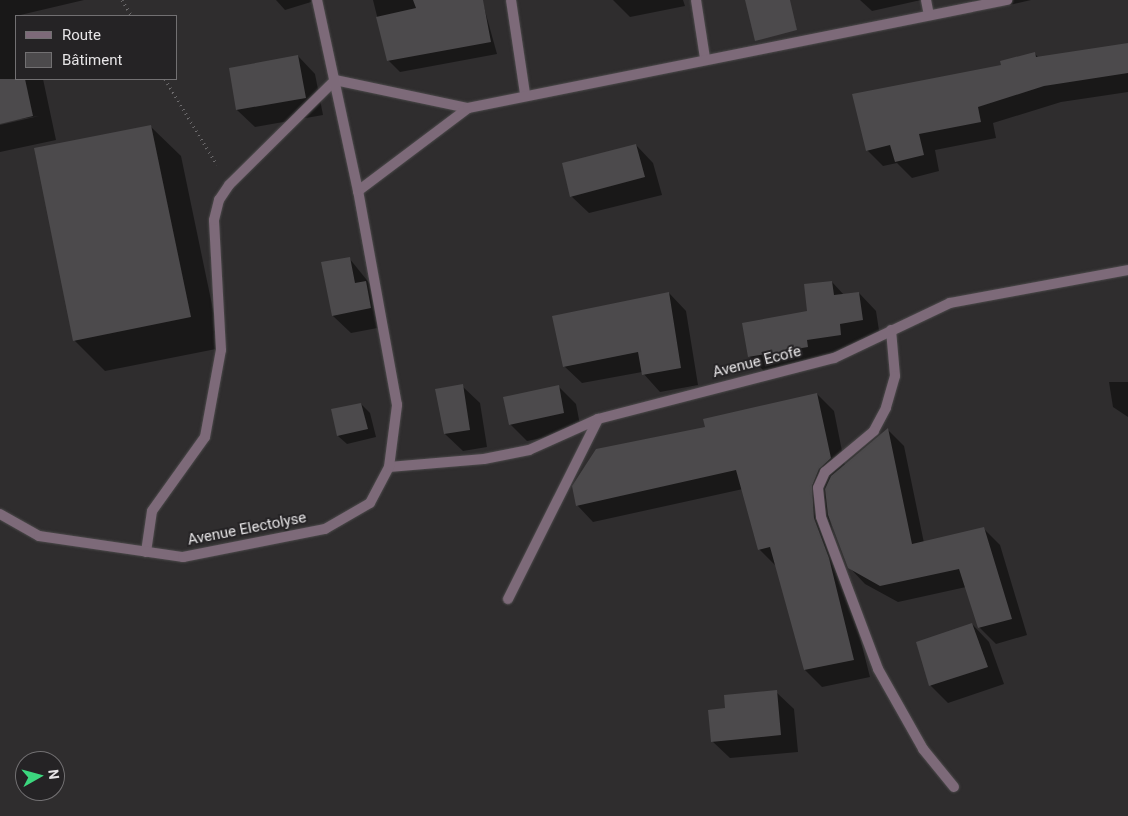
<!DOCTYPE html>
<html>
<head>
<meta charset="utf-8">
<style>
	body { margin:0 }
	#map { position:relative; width:1128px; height:816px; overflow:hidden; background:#2f2d2e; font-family:Roboto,sans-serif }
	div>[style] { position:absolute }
	.shadow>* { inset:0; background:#0007 }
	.building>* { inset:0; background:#4c4a4c }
	.path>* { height:3px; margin-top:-1.5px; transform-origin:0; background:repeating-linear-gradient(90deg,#6d6b6d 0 1px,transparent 0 5px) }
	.roads { filter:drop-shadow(0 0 1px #4c4a4b) drop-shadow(0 0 1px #4c4a4b) }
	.service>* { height:10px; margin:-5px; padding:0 5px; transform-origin:5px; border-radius:5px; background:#7d6a79 }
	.minor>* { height:10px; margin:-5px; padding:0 5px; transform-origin:5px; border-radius:5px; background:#7d6a79 }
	span { translate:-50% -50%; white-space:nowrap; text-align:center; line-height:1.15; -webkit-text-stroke:4px #252325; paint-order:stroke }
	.street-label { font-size:15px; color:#e6e4e6 }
	.legend { position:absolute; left:15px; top:15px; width:162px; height:65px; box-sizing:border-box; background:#252325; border:1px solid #727072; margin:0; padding:6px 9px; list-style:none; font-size:15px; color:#e6e4e6 }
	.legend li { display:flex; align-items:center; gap:10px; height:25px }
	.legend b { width:25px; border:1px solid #727072 }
	.north { position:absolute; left:15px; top:751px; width:50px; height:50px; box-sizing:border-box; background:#252325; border:1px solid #727072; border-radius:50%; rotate:83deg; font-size:14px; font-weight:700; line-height:20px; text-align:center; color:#e6e4e6 }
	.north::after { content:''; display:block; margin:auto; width:18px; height:22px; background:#3cd77e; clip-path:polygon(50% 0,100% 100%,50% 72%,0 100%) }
</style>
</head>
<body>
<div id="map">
	<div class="shadow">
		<div style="clip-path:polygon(0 0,84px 0,16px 16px,16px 79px,43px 79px,56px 140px,0 152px,0 125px,39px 116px,0 122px)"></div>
		<div style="clip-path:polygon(276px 0,311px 0,311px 2px,285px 10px)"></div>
		<div style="clip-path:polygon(373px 0,482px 0,497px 54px,400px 72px,388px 60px)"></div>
		<div style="clip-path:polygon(613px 0,683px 0,685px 6px,630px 17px)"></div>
		<div style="clip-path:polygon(860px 0,921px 0,872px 11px)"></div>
		<div style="clip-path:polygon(999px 0,1031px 0,1005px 6px)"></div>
		<div style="clip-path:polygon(1128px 44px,1128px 92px,1061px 102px,993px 123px,996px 138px,935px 150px,939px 171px,912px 178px,897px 163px,883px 166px,867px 150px,1003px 66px,1035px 54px,1039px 58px)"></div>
		<div style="clip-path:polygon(298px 56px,315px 74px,323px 115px,255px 127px,237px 110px,230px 69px)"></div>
		<div style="clip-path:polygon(150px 126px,181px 156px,221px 348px,105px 371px,75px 341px)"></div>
		<div style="clip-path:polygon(636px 145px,653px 163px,662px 195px,589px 213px,571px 196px)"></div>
		<div style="clip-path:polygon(349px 258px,383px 300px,388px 326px,351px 333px,333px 316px)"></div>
		<div style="clip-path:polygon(832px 282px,844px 295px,859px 293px,876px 311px,880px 337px,857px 341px,858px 352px,767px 374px,749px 356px,809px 312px)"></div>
		<div style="clip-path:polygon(669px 293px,686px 311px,698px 385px,660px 392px,642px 372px,582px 383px,564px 366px)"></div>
		<div style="clip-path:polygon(1109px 382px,1128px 382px,1128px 417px,1113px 407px)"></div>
		<div style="clip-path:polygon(462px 386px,480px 403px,487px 447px,463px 451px,445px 434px)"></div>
		<div style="clip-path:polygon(558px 386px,576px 404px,581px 430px,527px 441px,510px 424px)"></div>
		<div style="clip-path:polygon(817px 394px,834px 411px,845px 466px,888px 430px,904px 446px,924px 543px,983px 528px,1000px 545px,1027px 635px,996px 644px,979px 627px,966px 587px,898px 602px,865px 584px,849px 567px,829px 517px,870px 677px,822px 687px,805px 670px,776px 566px,759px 549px,743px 489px,593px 522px,577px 505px,707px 428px)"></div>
		<div style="clip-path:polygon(361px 404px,370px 413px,376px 437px,347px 444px,338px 436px)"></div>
		<div style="clip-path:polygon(972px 624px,989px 642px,1004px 684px,948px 703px,931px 686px,918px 643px)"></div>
		<div style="clip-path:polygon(776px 692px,794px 709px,798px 752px,730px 758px,712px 741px,727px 709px)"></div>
	</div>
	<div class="building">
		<div style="clip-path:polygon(413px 0,483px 0,491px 42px,387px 61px,376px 17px,416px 8px)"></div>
		<div style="clip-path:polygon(745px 0,790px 0,797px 30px,755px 41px)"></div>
		<div style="clip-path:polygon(1128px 43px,1128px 73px,1044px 86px,978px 107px,981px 122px,919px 134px,924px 155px,895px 162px,890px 145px,866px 151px,852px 94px,1001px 65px,1000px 61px,1035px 52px,1036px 57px)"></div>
		<div style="clip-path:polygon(298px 55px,306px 98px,236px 110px,229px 68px)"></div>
		<div style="clip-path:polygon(0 79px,25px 79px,33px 116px,0 124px)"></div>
		<div style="clip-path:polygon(151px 125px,191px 317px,73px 341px,34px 148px)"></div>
		<div style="clip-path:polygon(636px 144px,645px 177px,570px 197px,562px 163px)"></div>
		<div style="clip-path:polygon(350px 257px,355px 283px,366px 281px,371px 308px,332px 316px,321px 262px)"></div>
		<div style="clip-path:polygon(832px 281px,834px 295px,859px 292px,863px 320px,840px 324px,841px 335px,807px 340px,808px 347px,748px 357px,742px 323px,807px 311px,804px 284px)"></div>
		<div style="clip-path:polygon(669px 292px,681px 368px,642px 375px,638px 352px,563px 367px,552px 316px)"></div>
		<div style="clip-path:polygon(463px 384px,470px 430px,444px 434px,435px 389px)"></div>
		<div style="clip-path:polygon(559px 385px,564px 413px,509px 425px,503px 397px)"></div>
		<div style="clip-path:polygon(817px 393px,831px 458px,819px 469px,812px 486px,814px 518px,829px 558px,854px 660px,804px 670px,770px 547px,758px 550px,736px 470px,576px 506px,572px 486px,596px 449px,705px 427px,703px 419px)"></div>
		<div style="clip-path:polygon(361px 403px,368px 429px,337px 436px,331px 409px)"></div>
		<div style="clip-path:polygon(888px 428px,912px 544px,984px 527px,1012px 619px,978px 628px,959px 569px,880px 586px,848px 568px,828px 515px,825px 489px,831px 476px)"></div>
		<div style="clip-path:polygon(972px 623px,988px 667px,929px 686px,916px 642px)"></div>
		<div style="clip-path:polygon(777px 690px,781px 735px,711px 742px,708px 710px,725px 708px,724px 695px)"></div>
	</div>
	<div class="path">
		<div style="left:122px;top:0;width:19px;rotate:58deg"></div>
		<div style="left:165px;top:79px;width:100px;rotate:58.8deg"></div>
	</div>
	<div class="roads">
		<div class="service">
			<div style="left:146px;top:552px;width:41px;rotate:-81.7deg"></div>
			<div style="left:152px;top:511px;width:91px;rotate:-54.4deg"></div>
			<div style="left:205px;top:437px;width:88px;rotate:-79.6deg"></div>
			<div style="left:221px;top:350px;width:130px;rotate:-93.1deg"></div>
			<div style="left:214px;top:220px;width:21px;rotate:-76deg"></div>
			<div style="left:219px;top:200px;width:18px;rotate:-56deg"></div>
			<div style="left:229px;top:185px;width:149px;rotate:-44.7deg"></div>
		</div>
		<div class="minor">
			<div style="left:511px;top:0;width:95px;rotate:81.5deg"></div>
			<div style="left:696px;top:0;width:59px;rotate:81.2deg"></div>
			<div style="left:926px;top:0;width:15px;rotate:79deg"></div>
			<div style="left:335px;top:80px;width:136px;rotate:11.9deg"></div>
			<div style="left:358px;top:191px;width:138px;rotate:-37deg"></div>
			<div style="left:468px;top:108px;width:550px;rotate:-11.33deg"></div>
			<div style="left:891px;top:330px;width:46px;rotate:85deg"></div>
			<div style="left:895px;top:376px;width:33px;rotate:106deg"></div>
			<div style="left:886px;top:408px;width:26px;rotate:118deg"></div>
			<div style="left:874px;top:431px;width:64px;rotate:140.1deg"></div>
			<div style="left:825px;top:472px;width:17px;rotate:114deg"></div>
			<div style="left:818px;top:488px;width:29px;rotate:84deg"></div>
			<div style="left:821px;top:517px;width:162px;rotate:69.4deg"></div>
			<div style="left:878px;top:669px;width:92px;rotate:60.6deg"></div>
			<div style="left:923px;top:749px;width:49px;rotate:50.8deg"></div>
			<div style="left:389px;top:467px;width:95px;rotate:-4.8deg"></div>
			<div style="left:484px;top:459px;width:46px;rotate:-11.3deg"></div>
			<div style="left:529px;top:450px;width:76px;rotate:-24.2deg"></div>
			<div style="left:598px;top:419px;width:244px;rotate:-14.5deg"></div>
			<div style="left:834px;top:358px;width:128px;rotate:-25.4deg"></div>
			<div style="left:950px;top:303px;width:181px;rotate:-10.5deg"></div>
			<div style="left:0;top:514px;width:45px;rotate:29.4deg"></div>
			<div style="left:39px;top:536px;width:146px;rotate:8.3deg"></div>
			<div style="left:183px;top:557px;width:145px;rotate:-11.2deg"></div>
			<div style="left:325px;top:529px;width:52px;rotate:-30deg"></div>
			<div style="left:370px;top:503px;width:41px;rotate:-62.2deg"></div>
			<div style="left:389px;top:467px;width:63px;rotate:-82.6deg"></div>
			<div style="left:397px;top:405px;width:218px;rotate:-100.3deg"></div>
			<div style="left:358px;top:191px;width:195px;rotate:-102.1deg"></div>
			<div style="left:508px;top:599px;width:201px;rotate:-63.4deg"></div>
		</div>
	</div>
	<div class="street-label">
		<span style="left:757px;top:362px;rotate:-14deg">Avenue Ecofe</span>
		<span style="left:247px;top:529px;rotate:-11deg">Avenue Electolyse</span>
	</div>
	<ul class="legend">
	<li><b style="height:6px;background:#7d6a79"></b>Route</li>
	<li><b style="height:14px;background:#4c4a4c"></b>Bâtiment</li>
	</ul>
	<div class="north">N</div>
</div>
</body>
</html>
